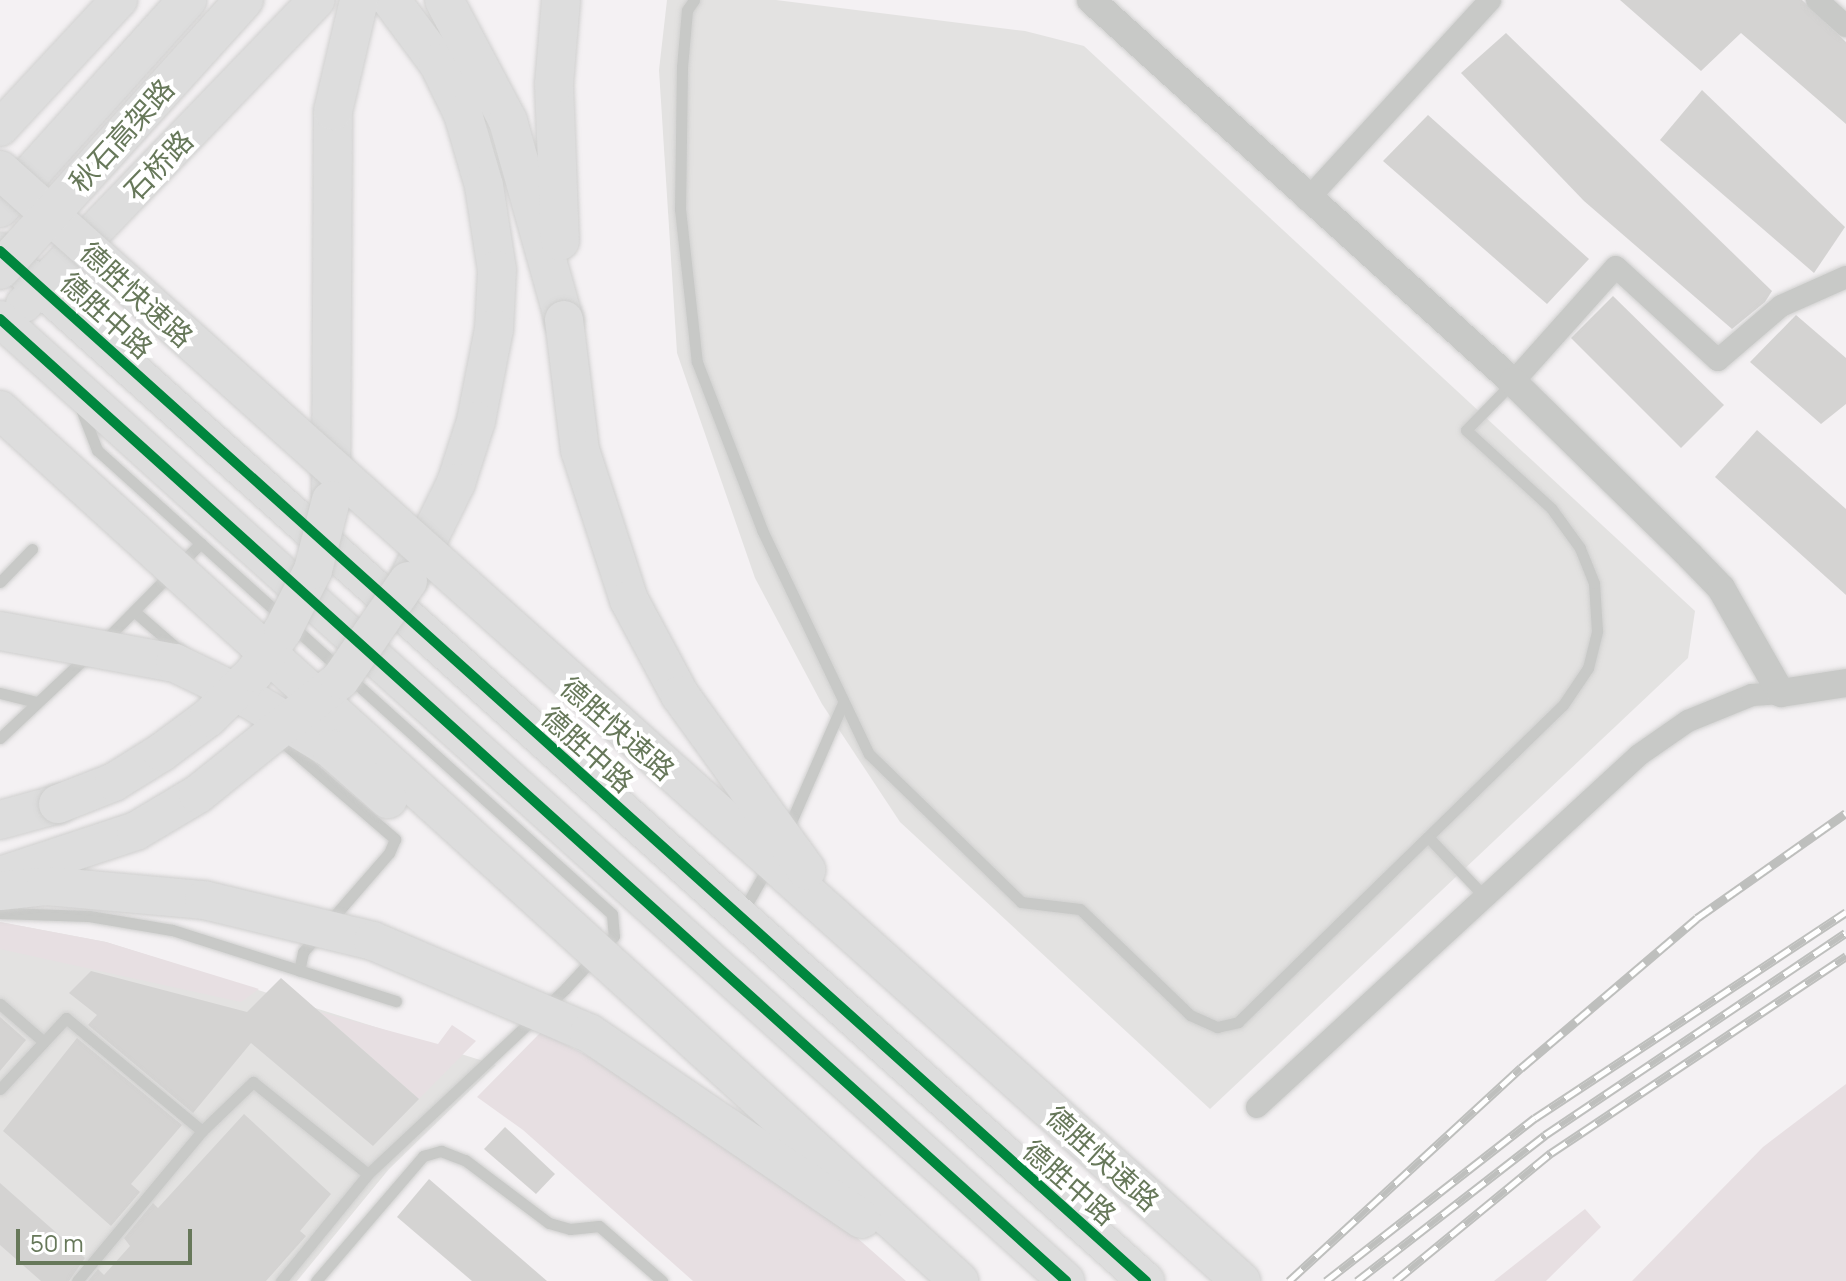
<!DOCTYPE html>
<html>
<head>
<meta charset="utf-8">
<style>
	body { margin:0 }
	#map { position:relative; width:1846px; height:1281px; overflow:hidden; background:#f4f1f3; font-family:Manrope,"Noto Sans SC",sans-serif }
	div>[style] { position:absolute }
	.built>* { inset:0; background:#e3e2e1 }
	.green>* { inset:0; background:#e7dfe2 }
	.building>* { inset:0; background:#d4d3d2 }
	.roads { filter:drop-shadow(0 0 2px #d0d0cf) drop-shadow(0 0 2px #d0d0cf) }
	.service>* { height:11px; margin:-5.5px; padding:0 5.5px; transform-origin:5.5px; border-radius:5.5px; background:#c8c9c7 }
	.minor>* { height:22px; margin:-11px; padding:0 11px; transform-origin:11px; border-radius:11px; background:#c8c9c7 }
	.tertiary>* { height:28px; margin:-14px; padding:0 14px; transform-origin:14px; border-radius:14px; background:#c8c9c7 }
	.primary>* { height:36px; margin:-18px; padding:0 18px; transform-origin:18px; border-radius:18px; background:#ddd }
	.trunk>* { height:38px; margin:-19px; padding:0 19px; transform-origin:19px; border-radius:19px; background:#ddd }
	.rail>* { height:9px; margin-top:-4.5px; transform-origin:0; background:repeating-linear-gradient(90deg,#fff 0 18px,#bebfbd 0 36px); box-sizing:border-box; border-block:2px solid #bebfbd }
	.bridges { filter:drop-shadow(0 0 2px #cfcfce) drop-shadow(0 0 2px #cfcfce) }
	.trunk-bridge>* { height:38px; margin:-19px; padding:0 19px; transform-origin:19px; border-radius:19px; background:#ddd }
	.cycleway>* { height:10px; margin:-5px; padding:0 5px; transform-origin:5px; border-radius:5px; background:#00873e }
	span { translate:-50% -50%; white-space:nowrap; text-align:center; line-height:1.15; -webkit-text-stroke:8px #fff; paint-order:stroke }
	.street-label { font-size:28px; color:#67785a }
	.scale { position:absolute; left:16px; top:1229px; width:176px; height:36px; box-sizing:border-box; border:4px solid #67785a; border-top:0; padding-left:10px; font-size:24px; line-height:28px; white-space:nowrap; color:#67785a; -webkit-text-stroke:6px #fff; paint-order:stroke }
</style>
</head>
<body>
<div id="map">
	<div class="built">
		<div style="clip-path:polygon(667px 0,776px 0,1025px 31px,1084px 46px,1695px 611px,1688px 658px,1210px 1109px,900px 822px,822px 704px,755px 578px,677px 353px,659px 70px)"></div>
		<div style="clip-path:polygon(0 922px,106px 942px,496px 1065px,389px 1169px,297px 1281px,0 1281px)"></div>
	</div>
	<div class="green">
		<div style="clip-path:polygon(0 922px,106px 942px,259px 989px,241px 1002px,0 949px)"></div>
		<div style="clip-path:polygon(320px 1012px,438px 1044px,452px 1025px,476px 1041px,419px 1099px)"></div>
		<div style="clip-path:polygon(541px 1032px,592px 1058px,854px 1235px,906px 1281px,693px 1281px,523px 1130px,477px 1097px)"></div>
		<div style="clip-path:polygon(1846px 1084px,1846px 1281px,1632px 1281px,1763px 1147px)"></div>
		<div style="clip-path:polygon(1585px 1209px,1601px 1227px,1546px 1281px,1494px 1281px)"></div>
	</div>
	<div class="building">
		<div style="clip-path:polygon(1620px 0,1802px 0,1846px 42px,1846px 124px,1741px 33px,1701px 71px)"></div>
		<div style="clip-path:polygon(1506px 33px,1772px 291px,1765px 302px,1732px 329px,1584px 201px,1461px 73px)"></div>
		<div style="clip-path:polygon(1702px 90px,1845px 227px,1814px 273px,1660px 140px)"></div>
		<div style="clip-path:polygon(1428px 115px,1589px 259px,1547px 304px,1383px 161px)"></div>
		<div style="clip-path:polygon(1613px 296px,1724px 405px,1681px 448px,1571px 338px)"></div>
		<div style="clip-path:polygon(1796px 315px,1846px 358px,1846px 404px,1821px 424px,1750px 362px)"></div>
		<div style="clip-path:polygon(1757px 430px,1846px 509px,1846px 595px,1715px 477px)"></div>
		<div style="clip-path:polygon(91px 971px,247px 1012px,281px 978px,419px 1099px,373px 1146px,251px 1043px,193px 1113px,88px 1025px,97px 1015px,69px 993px)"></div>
		<div style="clip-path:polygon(0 1017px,26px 1040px,0 1071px)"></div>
		<div style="clip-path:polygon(77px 1038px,182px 1125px,131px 1184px,140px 1192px,111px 1226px,3px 1131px)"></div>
		<div style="clip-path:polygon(244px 1114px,331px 1194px,300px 1231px,306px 1236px,266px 1281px,88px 1281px,98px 1269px,104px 1275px,130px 1246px,124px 1238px,153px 1203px,158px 1208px)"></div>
		<div style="clip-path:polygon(505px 1127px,555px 1174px,536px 1194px,484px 1149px)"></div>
		<div style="clip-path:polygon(429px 1179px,547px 1281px,472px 1281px,397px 1217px)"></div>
		<div style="clip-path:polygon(0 1183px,85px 1258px,69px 1281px,41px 1281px,0 1245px)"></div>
	</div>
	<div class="roads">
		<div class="service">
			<div style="left:694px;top:0;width:12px;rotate:125deg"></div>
			<div style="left:687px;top:10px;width:57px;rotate:95deg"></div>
			<div style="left:682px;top:67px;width:142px;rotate:90.8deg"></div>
			<div style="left:680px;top:209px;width:154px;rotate:83.7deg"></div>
			<div style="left:697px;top:362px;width:180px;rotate:68.8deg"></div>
			<div style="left:762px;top:530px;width:248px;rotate:64.5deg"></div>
			<div style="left:869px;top:754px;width:212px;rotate:44.2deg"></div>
			<div style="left:1021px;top:902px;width:59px;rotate:6.8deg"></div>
			<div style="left:1080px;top:909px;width:153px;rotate:43.9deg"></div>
			<div style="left:1190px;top:1015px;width:30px;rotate:24deg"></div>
			<div style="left:1217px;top:1027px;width:22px;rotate:-13deg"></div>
			<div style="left:1238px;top:1022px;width:454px;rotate:-44.3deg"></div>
			<div style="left:1563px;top:705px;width:45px;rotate:-56deg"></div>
			<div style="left:1588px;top:668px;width:38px;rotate:-76deg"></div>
			<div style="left:1597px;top:631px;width:48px;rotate:-93.6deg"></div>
			<div style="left:1594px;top:583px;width:38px;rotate:-112deg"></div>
			<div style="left:1580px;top:548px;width:49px;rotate:-125.9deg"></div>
			<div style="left:1551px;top:508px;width:115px;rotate:-137.5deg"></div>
			<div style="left:1466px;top:430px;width:67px;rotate:-45.6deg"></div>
			<div style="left:81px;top:409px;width:44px;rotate:68.7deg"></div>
			<div style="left:97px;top:450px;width:693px;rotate:42.02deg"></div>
			<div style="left:612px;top:914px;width:22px;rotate:85deg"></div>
			<div style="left:614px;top:936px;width:72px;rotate:132.8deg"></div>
			<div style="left:565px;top:989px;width:270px;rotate:136.8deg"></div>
			<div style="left:368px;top:1174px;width:138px;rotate:129.1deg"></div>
			<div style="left:0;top:582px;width:46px;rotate:-45.9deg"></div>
			<div style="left:135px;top:612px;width:61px;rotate:41deg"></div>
			<div style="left:103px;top:642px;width:139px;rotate:-45.3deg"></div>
			<div style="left:0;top:693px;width:38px;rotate:14deg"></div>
			<div style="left:0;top:738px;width:120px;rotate:-43.3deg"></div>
			<div style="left:278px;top:738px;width:155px;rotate:40.8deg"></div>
			<div style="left:395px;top:839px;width:15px;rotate:113deg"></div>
			<div style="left:389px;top:853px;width:131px;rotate:131deg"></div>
			<div style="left:303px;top:952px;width:19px;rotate:102deg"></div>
			<div style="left:787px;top:831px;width:140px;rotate:-66.4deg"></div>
			<div style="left:1428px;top:837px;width:81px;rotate:46.5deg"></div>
			<div style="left:743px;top:911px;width:51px;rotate:-60.4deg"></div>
			<div style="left:0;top:913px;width:89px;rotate:1.9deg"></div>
			<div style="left:89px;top:916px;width:84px;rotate:9.6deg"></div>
			<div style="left:172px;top:930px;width:235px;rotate:17.6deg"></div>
			<div style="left:0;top:1004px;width:58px;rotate:40.8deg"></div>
			<div style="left:0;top:1089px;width:97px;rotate:-47.1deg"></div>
			<div style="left:66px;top:1018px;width:177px;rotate:39.7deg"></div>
			<div style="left:77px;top:1281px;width:195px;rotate:-50.2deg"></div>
			<div style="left:202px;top:1131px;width:71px;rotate:-43.9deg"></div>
			<div style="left:253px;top:1082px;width:147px;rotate:38.7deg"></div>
			<div style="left:316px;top:1281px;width:165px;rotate:-49.4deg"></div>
			<div style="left:423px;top:1156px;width:19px;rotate:-16deg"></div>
			<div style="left:441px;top:1151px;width:26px;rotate:21deg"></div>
			<div style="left:465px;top:1160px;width:105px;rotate:36.9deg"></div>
			<div style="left:549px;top:1223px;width:22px;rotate:16deg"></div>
			<div style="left:570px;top:1229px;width:29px;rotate:-6deg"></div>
			<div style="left:599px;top:1226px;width:84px;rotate:41.1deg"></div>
		</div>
		<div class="minor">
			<div style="left:1817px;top:0;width:39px;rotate:42deg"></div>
			<div style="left:1307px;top:200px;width:271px;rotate:-47.5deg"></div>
			<div style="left:1513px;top:382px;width:154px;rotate:-48.2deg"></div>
			<div style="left:1616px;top:267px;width:138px;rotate:42.4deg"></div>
			<div style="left:1718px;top:360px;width:83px;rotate:-40.6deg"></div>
			<div style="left:1781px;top:306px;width:71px;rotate:-24deg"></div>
			<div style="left:1257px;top:1107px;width:519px;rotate:-42.66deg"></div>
			<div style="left:1639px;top:755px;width:60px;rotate:-34.8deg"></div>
			<div style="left:1688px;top:721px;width:69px;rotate:-22.1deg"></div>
			<div style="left:1752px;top:695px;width:29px;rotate:-4deg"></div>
		</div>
		<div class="tertiary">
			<div style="left:1091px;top:0;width:569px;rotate:42.15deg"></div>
			<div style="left:1513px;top:382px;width:248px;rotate:44.5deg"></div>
			<div style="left:1690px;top:556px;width:45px;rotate:45.9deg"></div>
			<div style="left:1721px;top:588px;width:121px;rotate:60.3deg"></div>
			<div style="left:1781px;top:693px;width:66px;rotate:-8.7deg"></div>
		</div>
		<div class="primary">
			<div style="left:0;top:128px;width:175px;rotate:-47.1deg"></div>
			<div style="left:0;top:251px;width:1541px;rotate:41.95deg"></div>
			<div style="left:24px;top:304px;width:422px;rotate:-46.1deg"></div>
			<div style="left:0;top:319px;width:1436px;rotate:42.06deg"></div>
		</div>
		<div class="trunk">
			<div style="left:391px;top:0;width:79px;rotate:53.3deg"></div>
			<div style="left:438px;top:63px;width:57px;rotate:63.9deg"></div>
			<div style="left:463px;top:114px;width:75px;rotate:73.7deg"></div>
			<div style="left:484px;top:186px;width:85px;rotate:81.2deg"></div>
			<div style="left:497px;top:270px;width:59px;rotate:92.9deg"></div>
			<div style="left:494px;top:329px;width:94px;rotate:101.1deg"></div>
			<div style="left:476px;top:421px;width:65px;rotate:107.9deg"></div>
			<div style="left:456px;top:483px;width:104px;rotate:116.3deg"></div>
			<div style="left:444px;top:0;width:137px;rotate:62.1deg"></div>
			<div style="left:508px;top:121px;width:207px;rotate:74.3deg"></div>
			<div style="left:0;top:208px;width:280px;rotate:-48deg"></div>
			<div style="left:560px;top:241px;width:157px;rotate:-92.2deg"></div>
			<div style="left:554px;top:84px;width:84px;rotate:-85.2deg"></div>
			<div style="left:331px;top:493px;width:382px;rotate:-89.7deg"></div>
			<div style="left:333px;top:111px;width:114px;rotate:-76.8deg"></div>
			<div style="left:0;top:820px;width:60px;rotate:-15.4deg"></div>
		</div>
	</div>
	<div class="rail">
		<div style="left:1289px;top:1281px;width:315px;rotate:-42.6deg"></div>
		<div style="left:1521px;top:1068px;width:231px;rotate:-40.4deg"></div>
		<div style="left:1697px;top:918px;width:182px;rotate:-35.2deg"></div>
		<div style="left:1326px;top:1281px;width:265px;rotate:-38deg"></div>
		<div style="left:1535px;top:1118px;width:373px;rotate:-33.5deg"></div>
		<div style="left:1357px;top:1281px;width:238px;rotate:-37.8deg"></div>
		<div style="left:1545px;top:1135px;width:362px;rotate:-33.9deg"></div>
		<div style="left:1395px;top:1281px;width:202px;rotate:-39.4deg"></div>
		<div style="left:1551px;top:1153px;width:355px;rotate:-33.7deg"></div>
	</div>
	<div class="bridges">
		<div class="trunk-bridge">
			<div style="left:0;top:170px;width:1666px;rotate:41.84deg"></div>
			<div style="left:0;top:270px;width:364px;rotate:-47.9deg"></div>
			<div style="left:564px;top:320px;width:131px;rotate:83deg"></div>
			<div style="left:580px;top:450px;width:158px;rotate:71.9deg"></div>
			<div style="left:629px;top:600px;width:108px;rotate:61.8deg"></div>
			<div style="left:680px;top:695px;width:216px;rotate:54.2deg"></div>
			<div style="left:0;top:410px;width:1296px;rotate:42.25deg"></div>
			<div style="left:0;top:631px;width:178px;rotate:10.4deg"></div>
			<div style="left:175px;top:663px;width:82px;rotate:25.9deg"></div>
			<div style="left:249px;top:699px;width:96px;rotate:31.4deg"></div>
			<div style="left:331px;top:749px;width:76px;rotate:41.3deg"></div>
			<div style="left:58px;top:804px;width:60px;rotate:-21.4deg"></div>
			<div style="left:114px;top:782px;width:57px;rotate:-32deg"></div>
			<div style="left:162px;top:752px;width:57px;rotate:-36.5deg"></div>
			<div style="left:208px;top:718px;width:64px;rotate:-44.4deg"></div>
			<div style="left:254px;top:673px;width:52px;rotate:-56deg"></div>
			<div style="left:283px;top:630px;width:67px;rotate:-63.4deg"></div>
			<div style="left:313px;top:570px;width:72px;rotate:-75.6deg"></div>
			<div style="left:3px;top:875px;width:140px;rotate:-18.3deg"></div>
			<div style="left:136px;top:831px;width:72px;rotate:-30.8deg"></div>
			<div style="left:198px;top:794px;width:182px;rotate:-38.8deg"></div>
			<div style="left:340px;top:680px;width:120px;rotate:-55.5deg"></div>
			<div style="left:0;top:891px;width:46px;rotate:-6.2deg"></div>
			<div style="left:46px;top:886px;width:159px;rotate:5.1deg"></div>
			<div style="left:204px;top:900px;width:174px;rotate:13.6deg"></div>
			<div style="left:373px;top:941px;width:235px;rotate:23.1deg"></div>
			<div style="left:589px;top:1033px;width:330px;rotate:34.3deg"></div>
		</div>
	</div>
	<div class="cycleway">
		<div style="left:0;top:251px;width:1541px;rotate:41.95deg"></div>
		<div style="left:0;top:319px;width:1436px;rotate:42.06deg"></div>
	</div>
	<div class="street-label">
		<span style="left:121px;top:135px;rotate:-48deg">秋石高架路</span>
		<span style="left:158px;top:165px;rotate:-46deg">石桥路</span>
		<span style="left:137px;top:294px;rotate:42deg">德胜快速路</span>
		<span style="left:107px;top:315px;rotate:42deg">德胜中路</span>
		<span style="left:618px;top:728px;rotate:41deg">德胜快速路</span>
		<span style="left:588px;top:749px;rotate:42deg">德胜中路</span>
		<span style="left:1103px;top:1158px;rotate:42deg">德胜快速路</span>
		<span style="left:1070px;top:1182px;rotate:41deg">德胜中路</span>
	</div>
	<div class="scale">50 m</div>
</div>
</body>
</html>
